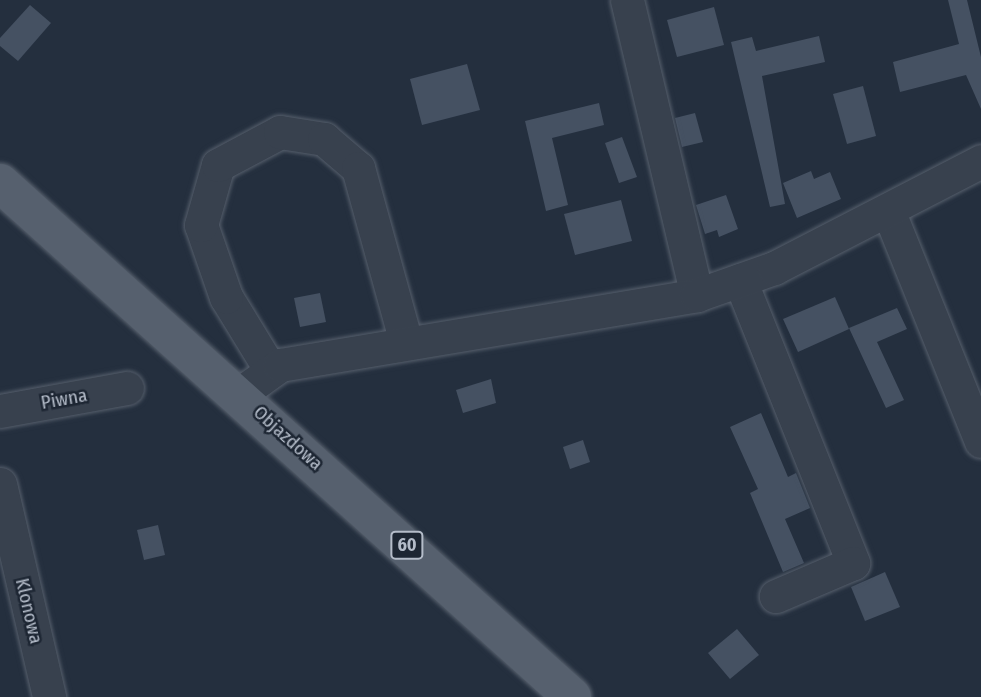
<!DOCTYPE html>
<html>
<head>
<meta charset="utf-8">
<style>
	body { margin:0 }
	#map { position:relative; width:981px; height:697px; overflow:hidden; background:#242f3e; font-family:"Fira Sans Condensed",sans-serif }
	div>[style] { position:absolute }
	.building>* { inset:0; background:#455162 }
	.roads { filter:drop-shadow(0 0 2px #565f6c) drop-shadow(0 0 2px #565f6c) }
	.minor>* { height:33px; margin:-16.5px; padding:0 16.5px; transform-origin:16.5px; border-radius:16.5px; background:#38414e }
	.major>* { height:38px; margin:-19px; padding:0 19px; transform-origin:19px; border-radius:19px; background:#56606e }
	span { translate:-50% -50%; white-space:nowrap; text-align:center; line-height:1.15; -webkit-text-stroke:5px #1d2633; paint-order:stroke }
	.shield-label span { padding:2px 5px; background:#1d2633; border:2px solid; border-radius:5px; -webkit-text-stroke-width:0 }
	.shield-label { font-size:18px; color:#b4bcc9; font-weight:700 }
	.street-label { font-size:19px; color:#b4bcc9 }
</style>
</head>
<body>
<div id="map">
	<div class="building">
		<div style="clip-path:polygon(948px 0,967px 0,981px 57px,981px 109px,966px 75px,900px 92px,893px 62px,959px 44px)"></div>
		<div style="clip-path:polygon(30px 5px,51px 23px,18px 61px,0 46px,0 38px)"></div>
		<div style="clip-path:polygon(714px 7px,724px 45px,677px 57px,667px 20px)"></div>
		<div style="clip-path:polygon(819px 36px,825px 62px,762px 76px,785px 204px,770px 207px,731px 42px,752px 37px,756px 51px)"></div>
		<div style="clip-path:polygon(467px 64px,480px 110px,422px 125px,410px 79px)"></div>
		<div style="clip-path:polygon(863px 86px,876px 136px,847px 144px,833px 94px)"></div>
		<div style="clip-path:polygon(599px 103px,604px 125px,552px 138px,568px 205px,546px 211px,525px 121px)"></div>
		<div style="clip-path:polygon(695px 113px,703px 142px,682px 147px,675px 118px)"></div>
		<div style="clip-path:polygon(622px 137px,637px 177px,619px 183px,605px 143px)"></div>
		<div style="clip-path:polygon(811px 171px,814px 179px,830px 172px,841px 199px,797px 218px,783px 183px)"></div>
		<div style="clip-path:polygon(726px 195px,738px 229px,719px 237px,717px 230px,705px 234px,696px 205px)"></div>
		<div style="clip-path:polygon(621px 200px,632px 241px,575px 255px,564px 214px)"></div>
		<div style="clip-path:polygon(320px 293px,326px 322px,300px 327px,294px 298px)"></div>
		<div style="clip-path:polygon(835px 297px,849px 329px,798px 352px,783px 319px)"></div>
		<div style="clip-path:polygon(897px 308px,907px 329px,877px 342px,904px 400px,886px 408px,849px 328px)"></div>
		<div style="clip-path:polygon(491px 379px,496px 403px,463px 413px,456px 390px)"></div>
		<div style="clip-path:polygon(761px 413px,788px 477px,796px 473px,810px 508px,785px 519px,804px 563px,783px 572px,750px 493px,758px 489px,730px 427px)"></div>
		<div style="clip-path:polygon(583px 440px,590px 462px,570px 469px,563px 447px)"></div>
		<div style="clip-path:polygon(158px 525px,165px 555px,144px 560px,137px 530px)"></div>
		<div style="clip-path:polygon(885px 572px,900px 607px,865px 621px,851px 587px)"></div>
		<div style="clip-path:polygon(737px 629px,759px 655px,730px 679px,708px 653px)"></div>
	</div>
	<div class="roads">
		<div class="minor">
			<div style="left:627px;top:0;width:303px;rotate:76.7deg"></div>
			<div style="left:888px;top:210px;width:249px;rotate:68.1deg"></div>
			<div style="left:740px;top:280px;width:305px;rotate:68.2deg"></div>
			<div style="left:853px;top:563px;width:84px;rotate:156.8deg"></div>
			<div style="left:270px;top:369px;width:84px;rotate:-121.4deg"></div>
			<div style="left:226px;top:297px;width:76px;rotate:-109.1deg"></div>
			<div style="left:201px;top:225px;width:62px;rotate:-74.2deg"></div>
			<div style="left:218px;top:165px;width:70px;rotate:-28deg"></div>
			<div style="left:280px;top:132px;width:45px;rotate:9deg"></div>
			<div style="left:324px;top:139px;width:45px;rotate:40.5deg"></div>
			<div style="left:358px;top:168px;width:180px;rotate:74.6deg"></div>
			<div style="left:238px;top:395px;width:52px;rotate:-35.5deg"></div>
			<div style="left:280px;top:365px;width:423px;rotate:-9.5deg"></div>
			<div style="left:697px;top:295px;width:82px;rotate:-19.3deg"></div>
			<div style="left:774px;top:268px;width:233px;rotate:-27.3deg"></div>
			<div style="left:0;top:411px;width:129px;rotate:-10.3deg"></div>
			<div style="left:0;top:484px;width:219px;rotate:77deg"></div>
		</div>
		<div class="major">
			<div style="left:0;top:183px;width:769px;rotate:41.94deg"></div>
		</div>
	</div>
	<div class="shield-label">
		<span style="left:407px;top:545px">60</span>
	</div>
	<div class="street-label">
		<span style="left:64px;top:399px;rotate:-10deg">Piwna</span>
		<span style="left:288px;top:438px;rotate:42deg">Objazdowa</span>
		<span style="left:29px;top:611px;rotate:77deg">Klonowa</span>
	</div>
</div>
</body>
</html>
